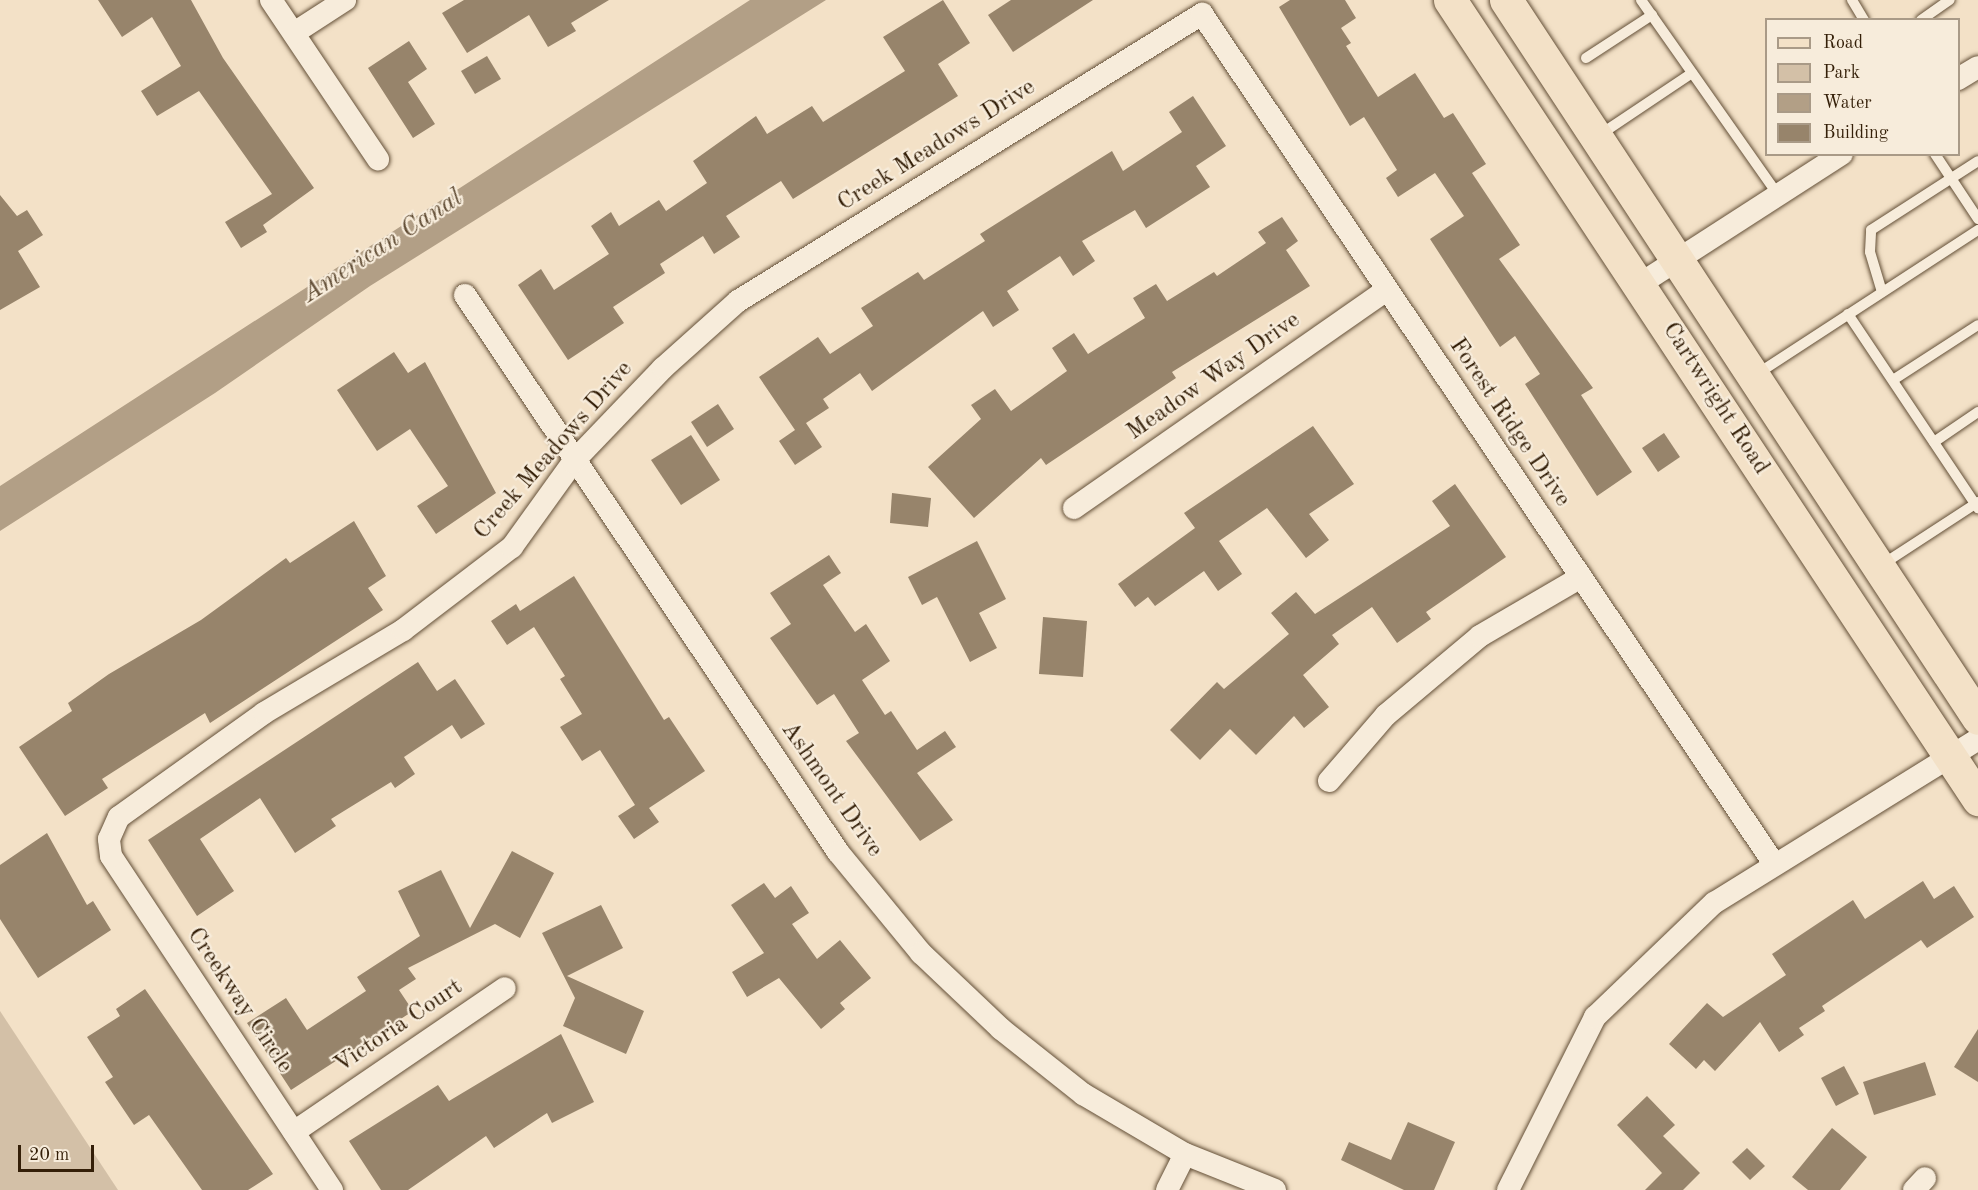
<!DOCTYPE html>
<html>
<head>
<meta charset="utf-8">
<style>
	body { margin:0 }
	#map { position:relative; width:1978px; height:1190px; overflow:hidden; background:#f3e1c7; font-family:"Old Standard TT",serif }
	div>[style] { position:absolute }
	.green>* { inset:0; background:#d3c0a7 }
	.water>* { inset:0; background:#b29f86 }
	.building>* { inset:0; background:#97846b }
	.roads { filter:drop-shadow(0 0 2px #645038) drop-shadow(0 0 2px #645038) }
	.lane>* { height:10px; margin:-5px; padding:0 5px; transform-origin:5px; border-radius:5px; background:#f7ecdb }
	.street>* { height:22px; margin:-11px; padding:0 11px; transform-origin:11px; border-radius:11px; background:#f7ecdb }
	.primary>* { height:33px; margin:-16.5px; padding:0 16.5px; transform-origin:16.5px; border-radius:16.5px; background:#f3e1c7 }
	span { translate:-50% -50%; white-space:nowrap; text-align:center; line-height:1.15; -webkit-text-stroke:4.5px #f7ecdb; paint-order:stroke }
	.street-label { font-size:24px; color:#341f08 }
	.water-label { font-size:26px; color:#604c34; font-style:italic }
	.legend { position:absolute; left:1765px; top:18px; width:195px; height:138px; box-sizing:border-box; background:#f7ecdb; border:2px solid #a99a87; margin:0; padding:8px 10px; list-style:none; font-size:18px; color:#341f08 }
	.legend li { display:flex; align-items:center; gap:12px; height:30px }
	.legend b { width:30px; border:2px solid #a99a87 }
	.scale { position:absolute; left:18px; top:1145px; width:76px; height:27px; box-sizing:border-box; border:3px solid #341f08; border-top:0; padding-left:8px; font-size:18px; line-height:21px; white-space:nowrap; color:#341f08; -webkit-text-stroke:4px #f7ecdb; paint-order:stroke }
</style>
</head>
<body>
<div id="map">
	<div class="green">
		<div style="clip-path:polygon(0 1011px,118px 1190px,0 1190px)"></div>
	</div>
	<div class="water">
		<div style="clip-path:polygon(750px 0,826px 0,370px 286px,215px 393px,0 531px,0 486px)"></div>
	</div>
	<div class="building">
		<div style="clip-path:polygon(98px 0,191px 0,223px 58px,314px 188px,263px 225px,267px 232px,241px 248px,225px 222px,272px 194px,199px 91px,157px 116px,141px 91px,181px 66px,152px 17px,122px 37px)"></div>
		<div style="clip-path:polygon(464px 0,609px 0,571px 23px,576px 31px,548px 47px,529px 15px,467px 53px,442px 13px)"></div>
		<div style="clip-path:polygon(943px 0,970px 43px,938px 64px,958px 96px,793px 199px,781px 181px,726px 216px,740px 237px,714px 254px,703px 236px,660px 264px,665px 273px,613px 307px,624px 323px,568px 360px,518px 285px,541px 269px,554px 290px,609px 254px,591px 226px,611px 212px,619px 226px,659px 200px,666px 211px,707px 183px,693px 161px,756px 116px,767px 134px,812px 106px,823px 122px,905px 71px,883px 37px)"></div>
		<div style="clip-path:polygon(1011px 0,1093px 0,1013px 52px,988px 15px)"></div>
		<div style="clip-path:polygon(1290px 0,1345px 0,1356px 18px,1341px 28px,1351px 43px,1346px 46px,1378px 97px,1415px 73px,1444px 118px,1453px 113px,1486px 164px,1472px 173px,1520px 245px,1499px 259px,1593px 388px,1581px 395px,1632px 472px,1597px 496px,1525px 384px,1540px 374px,1515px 336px,1500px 347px,1430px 239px,1464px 216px,1435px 173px,1398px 197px,1386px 178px,1397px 170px,1364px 117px,1350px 126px,1279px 7px)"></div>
		<div style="clip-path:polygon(409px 41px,427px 69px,408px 82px,435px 124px,413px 138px,368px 68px)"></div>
		<div style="clip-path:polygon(487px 56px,501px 79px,475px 94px,461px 71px)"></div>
		<div style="clip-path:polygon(1193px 96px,1226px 146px,1196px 166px,1210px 187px,1146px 228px,1135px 210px,1082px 241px,1095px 261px,1073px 276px,1060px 256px,1007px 291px,1019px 310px,993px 327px,983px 311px,872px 391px,860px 373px,823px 399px,829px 408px,806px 423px,822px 447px,795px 465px,779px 441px,795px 430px,759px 377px,818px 337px,830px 354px,873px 326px,861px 308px,918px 272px,924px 280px,985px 241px,980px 234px,1112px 151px,1123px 171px,1182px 132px,1169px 112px)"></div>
		<div style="clip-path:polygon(0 195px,17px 216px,27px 210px,43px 235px,18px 251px,40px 287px,0 310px)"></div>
		<div style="clip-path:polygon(1282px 217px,1298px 241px,1286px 250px,1310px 286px,1172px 372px,1176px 378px,1046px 465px,1041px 458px,974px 518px,928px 467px,981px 419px,971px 405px,995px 389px,1011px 411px,1067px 371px,1052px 348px,1074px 333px,1088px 354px,1145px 318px,1133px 298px,1156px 284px,1167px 301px,1214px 272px,1217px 276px,1266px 243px,1258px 232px)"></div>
		<div style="clip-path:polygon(394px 352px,408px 373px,425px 362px,496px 493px,436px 534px,417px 506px,448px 486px,410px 429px,377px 451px,337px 390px)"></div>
		<div style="clip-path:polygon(718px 404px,734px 429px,707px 447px,691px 422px)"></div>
		<div style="clip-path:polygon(1313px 426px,1354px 484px,1309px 514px,1329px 540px,1306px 558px,1267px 508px,1219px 541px,1242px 574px,1218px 591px,1204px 571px,1155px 606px,1148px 597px,1135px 607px,1118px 584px,1195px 528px,1184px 513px)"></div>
		<div style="clip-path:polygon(1664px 433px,1680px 457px,1658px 472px,1642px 448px)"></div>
		<div style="clip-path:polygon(691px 435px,720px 480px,681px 505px,651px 460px)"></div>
		<div style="clip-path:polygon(1455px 484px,1506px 557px,1426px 612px,1431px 619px,1397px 643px,1372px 607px,1332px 635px,1339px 644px,1303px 675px,1329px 707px,1304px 728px,1294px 716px,1256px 755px,1230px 729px,1200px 760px,1170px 730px,1217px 682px,1224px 689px,1289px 634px,1271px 613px,1296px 592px,1315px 614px,1450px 526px,1432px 501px)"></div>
		<div style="clip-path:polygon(892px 493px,931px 498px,928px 527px,890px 523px)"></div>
		<div style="clip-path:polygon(354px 521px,386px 576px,368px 588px,383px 610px,210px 723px,205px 713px,102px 779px,108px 788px,65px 816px,19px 747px,72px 711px,68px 703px,109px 674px,201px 620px,286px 558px,290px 563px)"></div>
		<div style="clip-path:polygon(977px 541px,1006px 599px,979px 613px,997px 648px,970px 662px,937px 597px,922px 605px,908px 577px)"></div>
		<div style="clip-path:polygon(829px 555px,841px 573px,823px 585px,855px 632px,866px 624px,890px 661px,862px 680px,885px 715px,891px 711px,917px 750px,945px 731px,956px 747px,917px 773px,953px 820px,920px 841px,846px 741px,859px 733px,834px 694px,817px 705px,770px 638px,791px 624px,770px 593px)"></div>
		<div style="clip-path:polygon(574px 576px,664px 720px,669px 717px,705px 771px,649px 808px,659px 822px,634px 839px,618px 816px,635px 805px,600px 750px,582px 761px,560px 727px,582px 714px,560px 679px,565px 676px,534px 627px,507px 645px,491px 621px,516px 604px,520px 611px)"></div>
		<div style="clip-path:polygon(1043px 617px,1087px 621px,1083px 677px,1039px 674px)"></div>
		<div style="clip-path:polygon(418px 662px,437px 691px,455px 679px,485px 724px,461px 739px,452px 725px,404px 757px,415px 774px,395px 788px,391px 782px,331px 819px,336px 826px,295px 853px,260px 798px,200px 839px,234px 891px,197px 916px,148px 840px)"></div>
		<div style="clip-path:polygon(47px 833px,87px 905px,93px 901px,111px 930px,38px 978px,0 919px,0 865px)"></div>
		<div style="clip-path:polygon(512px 851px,554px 873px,520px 938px,495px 924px,408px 968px,416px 979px,399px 990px,413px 1011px,291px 1090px,247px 1023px,286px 998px,307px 1030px,366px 991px,357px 977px,420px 936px,398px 891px,441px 870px,470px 928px)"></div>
		<div style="clip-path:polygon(1923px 881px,1934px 899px,1954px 886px,1974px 917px,1927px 948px,1921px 940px,1822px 1006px,1825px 1011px,1799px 1028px,1804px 1035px,1779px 1052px,1760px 1022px,1715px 1071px,1704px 1060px,1696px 1069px,1669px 1044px,1707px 1003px,1723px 1017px,1786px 975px,1772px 954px,1853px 900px,1865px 919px)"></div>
		<div style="clip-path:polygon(764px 883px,775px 898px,791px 886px,809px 913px,792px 924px,817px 959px,840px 940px,871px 978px,840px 1003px,845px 1009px,821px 1029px,779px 978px,747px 997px,732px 972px,764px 953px,731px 905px)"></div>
		<div style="clip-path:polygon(601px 905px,623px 948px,567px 976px,644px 1011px,626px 1054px,563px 1026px,575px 998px,542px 933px)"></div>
		<div style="clip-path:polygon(145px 989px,273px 1174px,248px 1190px,202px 1190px,149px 1115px,134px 1125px,105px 1082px,113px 1077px,87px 1037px,120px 1016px,116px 1009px)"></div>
		<div style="clip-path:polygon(1978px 1029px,1978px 1082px,1954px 1067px)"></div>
		<div style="clip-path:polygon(561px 1034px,594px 1102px,552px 1123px,547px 1113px,494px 1148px,486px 1136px,408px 1190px,381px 1190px,349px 1141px,438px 1085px,449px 1101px)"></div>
		<div style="clip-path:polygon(1925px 1062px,1936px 1095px,1874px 1115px,1863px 1082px)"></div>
		<div style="clip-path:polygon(1844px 1066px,1859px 1094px,1836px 1106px,1821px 1078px)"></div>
		<div style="clip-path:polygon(1647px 1096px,1675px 1125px,1663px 1136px,1700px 1173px,1683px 1190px,1645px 1190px,1662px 1173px,1617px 1125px)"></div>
		<div style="clip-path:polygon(1408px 1122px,1455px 1142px,1434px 1190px,1404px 1190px,1341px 1160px,1349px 1142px,1391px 1160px)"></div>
		<div style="clip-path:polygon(1832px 1128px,1867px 1157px,1840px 1190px,1808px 1190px,1792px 1177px)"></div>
		<div style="clip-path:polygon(1747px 1148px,1765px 1166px,1750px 1180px,1732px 1162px)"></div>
	</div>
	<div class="roads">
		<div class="lane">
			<div style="left:1641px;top:0;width:238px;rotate:54.9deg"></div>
			<div style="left:1852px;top:0;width:23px;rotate:59deg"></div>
			<div style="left:1921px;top:20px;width:35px;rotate:-35deg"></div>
			<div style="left:1586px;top:58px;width:79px;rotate:-33.1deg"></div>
			<div style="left:1598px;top:136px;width:113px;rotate:-33.8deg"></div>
			<div style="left:1935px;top:154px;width:78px;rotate:56.5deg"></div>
			<div style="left:1882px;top:292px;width:42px;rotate:-106.7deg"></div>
			<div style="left:1870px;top:252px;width:22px;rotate:-87deg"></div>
			<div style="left:1871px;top:230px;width:127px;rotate:-32.8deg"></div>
			<div style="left:1848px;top:314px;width:234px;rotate:56.2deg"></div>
			<div style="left:1757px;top:374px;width:264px;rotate:-33.1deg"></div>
			<div style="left:1893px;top:380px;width:101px;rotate:-32.9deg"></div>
			<div style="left:1934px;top:442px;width:53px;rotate:-34.3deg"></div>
			<div style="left:1880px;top:566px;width:117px;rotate:-33.1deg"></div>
		</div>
		<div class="street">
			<div style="left:271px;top:0;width:192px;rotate:56.1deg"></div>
			<div style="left:294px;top:33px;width:61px;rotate:-32.9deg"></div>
			<div style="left:1958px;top:79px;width:23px;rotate:-31deg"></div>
			<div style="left:1640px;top:284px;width:240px;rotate:-32.8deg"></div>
			<div style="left:465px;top:295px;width:670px;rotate:56.19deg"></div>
			<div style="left:838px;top:852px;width:131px;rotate:50.6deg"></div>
			<div style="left:921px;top:953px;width:110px;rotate:43.5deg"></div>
			<div style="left:1001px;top:1029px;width:105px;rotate:38.4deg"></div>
			<div style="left:1083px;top:1094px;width:118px;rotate:30.5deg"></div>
			<div style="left:1185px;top:1154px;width:97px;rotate:21.8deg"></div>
			<div style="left:1074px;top:508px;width:381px;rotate:-34.9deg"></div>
			<div style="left:1329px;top:781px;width:87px;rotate:-49.2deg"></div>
			<div style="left:1386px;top:715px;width:123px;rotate:-40deg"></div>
			<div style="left:1480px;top:636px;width:117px;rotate:-30.3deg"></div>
			<div style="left:294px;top:1132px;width:255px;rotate:-34.3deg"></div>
			<div style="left:332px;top:1190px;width:400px;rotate:-123.5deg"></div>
			<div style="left:111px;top:856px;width:17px;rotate:-97deg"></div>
			<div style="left:109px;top:839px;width:24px;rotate:-66deg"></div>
			<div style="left:119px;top:817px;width:178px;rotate:-35.6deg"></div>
			<div style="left:264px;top:713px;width:162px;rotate:-30.8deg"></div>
			<div style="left:403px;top:630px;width:137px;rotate:-37.3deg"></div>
			<div style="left:512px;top:547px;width:105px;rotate:-54.3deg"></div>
			<div style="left:573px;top:462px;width:130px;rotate:-46.2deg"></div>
			<div style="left:663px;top:368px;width:101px;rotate:-41.8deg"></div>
			<div style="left:738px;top:301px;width:546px;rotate:-31.74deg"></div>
			<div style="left:1202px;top:14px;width:1022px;rotate:56.05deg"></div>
			<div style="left:1167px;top:1190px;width:40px;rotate:-63.4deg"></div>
			<div style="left:1508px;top:1190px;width:194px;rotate:-63.3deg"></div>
			<div style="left:1595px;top:1017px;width:165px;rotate:-43.8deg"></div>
			<div style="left:1714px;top:903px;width:311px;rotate:-31.8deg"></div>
			<div style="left:1914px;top:1190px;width:16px;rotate:-47deg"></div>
		</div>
		<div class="primary">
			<div style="left:1450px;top:0;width:958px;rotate:56.54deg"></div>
			<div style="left:1506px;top:0;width:859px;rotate:56.68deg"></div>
		</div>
	</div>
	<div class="street-label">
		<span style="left:937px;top:146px;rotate:-32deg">Creek Meadows Drive</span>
		<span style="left:1214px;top:377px;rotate:-35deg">Meadow Way Drive</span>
		<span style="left:1715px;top:399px;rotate:57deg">Cartwright Road</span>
		<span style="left:1509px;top:423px;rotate:56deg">Forest Ridge Drive</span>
		<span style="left:554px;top:451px;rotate:-49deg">Creek Meadows Drive</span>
		<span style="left:831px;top:790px;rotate:55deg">Ashmont Drive</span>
		<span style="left:239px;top:1001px;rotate:56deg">Creekway Circle</span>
		<span style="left:399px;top:1027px;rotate:-34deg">Victoria Court</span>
	</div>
	<div class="water-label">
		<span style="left:383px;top:247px;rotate:-33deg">American Canal</span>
	</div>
	<ul class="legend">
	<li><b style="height:8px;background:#f3e1c7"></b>Road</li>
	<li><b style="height:16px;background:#d3c0a7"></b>Park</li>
	<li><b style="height:16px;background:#b29f86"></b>Water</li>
	<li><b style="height:16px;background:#97846b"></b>Building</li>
	</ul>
	<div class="scale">20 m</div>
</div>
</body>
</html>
